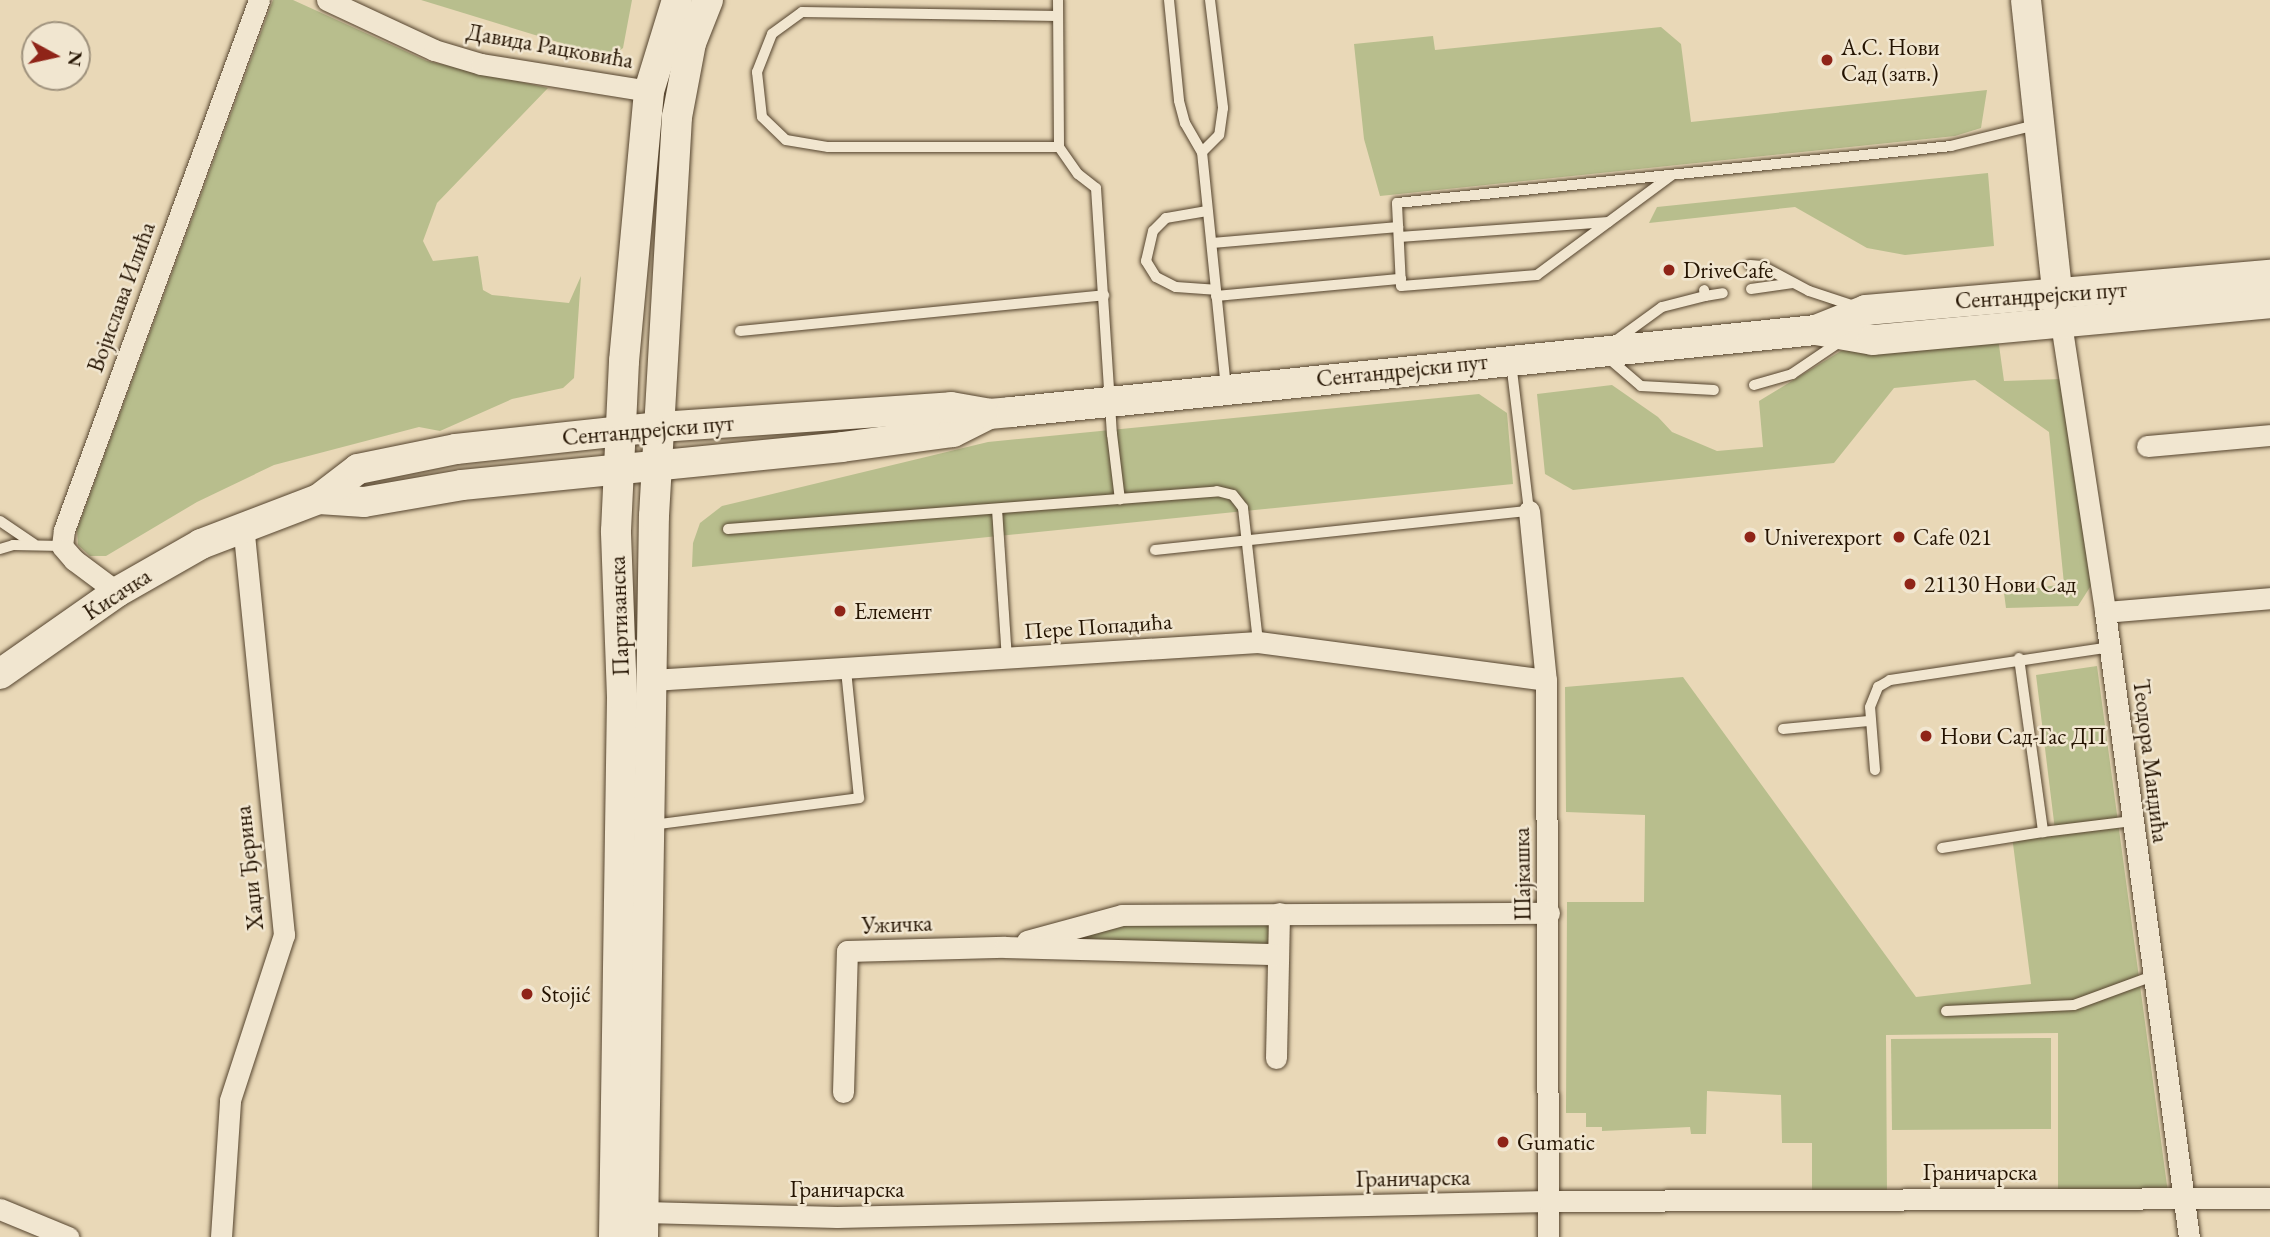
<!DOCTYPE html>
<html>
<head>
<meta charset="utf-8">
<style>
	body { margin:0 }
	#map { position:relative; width:2270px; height:1237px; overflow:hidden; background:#e9d8b7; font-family:"EB Garamond",serif }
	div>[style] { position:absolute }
	.green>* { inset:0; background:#b8be8d }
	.roads { filter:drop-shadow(0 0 2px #55442e) drop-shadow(0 0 2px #55442e) }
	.lane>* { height:10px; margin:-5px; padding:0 5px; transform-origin:5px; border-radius:5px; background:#f1e6d0 }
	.street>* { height:21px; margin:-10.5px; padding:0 10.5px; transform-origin:10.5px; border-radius:10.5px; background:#f1e6d0 }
	.secondary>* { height:30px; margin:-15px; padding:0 15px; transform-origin:15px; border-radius:15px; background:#f1e6d0 }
	.dots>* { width:19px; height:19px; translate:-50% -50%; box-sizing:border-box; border:4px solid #f1e6d0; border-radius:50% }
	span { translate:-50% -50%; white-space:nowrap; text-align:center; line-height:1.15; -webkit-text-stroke:5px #f1e6d0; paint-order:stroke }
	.street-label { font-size:23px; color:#241301 }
	.poi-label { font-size:23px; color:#241301 }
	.left { translate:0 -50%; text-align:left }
	.north { position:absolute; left:21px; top:21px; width:70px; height:70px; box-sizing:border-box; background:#f1e6d0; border:2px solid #9f927d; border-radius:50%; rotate:98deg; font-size:19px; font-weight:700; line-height:28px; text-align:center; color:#241301 }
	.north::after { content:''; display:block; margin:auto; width:24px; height:32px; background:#8f2418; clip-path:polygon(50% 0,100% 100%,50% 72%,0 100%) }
</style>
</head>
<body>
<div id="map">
	<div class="green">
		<div style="clip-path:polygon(273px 0,293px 0,427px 61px,548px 88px,437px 203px,423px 241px,433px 261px,478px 256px,483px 290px,492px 295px,569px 303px,581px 276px,574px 378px,563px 388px,512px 399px,440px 431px,419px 427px,274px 465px,197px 502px,106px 556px,90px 556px,78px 545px,77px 530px)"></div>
		<div style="clip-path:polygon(421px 0,632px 0,623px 48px,610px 58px)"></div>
		<div style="clip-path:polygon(1661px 27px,1681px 44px,1691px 122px,1987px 90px,1981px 128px,1955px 136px,1380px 196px,1364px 139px,1354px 44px,1433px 36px,1435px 50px)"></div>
		<div style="clip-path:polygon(1988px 173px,1994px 246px,1905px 255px,1867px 248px,1795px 207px,1649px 223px,1657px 207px)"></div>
		<div style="clip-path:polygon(1998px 338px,2004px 381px,2062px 379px,2092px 584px,2078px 606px,2006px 608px,2004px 593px,2064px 584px,2049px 432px,1975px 380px,1894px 388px,1834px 463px,1573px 490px,1545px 474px,1537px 394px,1612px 385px,1658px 417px,1672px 432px,1717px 451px,1763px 447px,1759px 401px,1841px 351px)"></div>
		<div style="clip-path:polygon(1479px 394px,1507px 413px,1513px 484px,692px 567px,693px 543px,700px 523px,722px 506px,988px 442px)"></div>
		<div style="clip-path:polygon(2097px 666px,2168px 1193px,2058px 1194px,2058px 1033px,1886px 1035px,1887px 1194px,1812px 1196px,1812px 1143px,1782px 1143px,1781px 1095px,1707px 1091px,1706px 1134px,1691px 1134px,1690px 1127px,1602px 1131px,1602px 1127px,1586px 1127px,1586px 1113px,1566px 1113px,1567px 902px,1644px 902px,1645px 815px,1566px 812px,1565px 687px,1683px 677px,1916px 997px,2031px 984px,2012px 836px,2055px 830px,2036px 675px)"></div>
		<div style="clip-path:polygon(1123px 921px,1272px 921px,1271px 948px,1039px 943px)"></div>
		<div style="clip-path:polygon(2051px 1038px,2051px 1129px,1892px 1130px,1891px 1039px)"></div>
	</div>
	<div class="roads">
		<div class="lane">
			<div style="left:1058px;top:0;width:147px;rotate:89.6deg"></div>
			<div style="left:1059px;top:147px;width:33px;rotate:55deg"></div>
			<div style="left:1078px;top:174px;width:23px;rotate:38deg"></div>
			<div style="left:1096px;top:188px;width:247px;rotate:86.3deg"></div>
			<div style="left:1112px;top:434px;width:66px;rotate:83.1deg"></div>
			<div style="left:1169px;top:0;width:101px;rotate:84.3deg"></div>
			<div style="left:1179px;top:101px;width:23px;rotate:75deg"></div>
			<div style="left:1185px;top:123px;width:34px;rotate:60deg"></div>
			<div style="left:1210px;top:0;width:109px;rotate:83.1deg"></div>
			<div style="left:1223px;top:108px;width:27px;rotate:98deg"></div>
			<div style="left:1219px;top:135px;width:24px;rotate:135deg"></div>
			<div style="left:1202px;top:152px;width:236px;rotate:84.2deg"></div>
			<div style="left:1058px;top:16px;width:256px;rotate:-179.1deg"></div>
			<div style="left:802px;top:12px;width:37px;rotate:144deg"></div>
			<div style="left:772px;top:34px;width:41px;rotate:111.5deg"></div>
			<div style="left:757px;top:72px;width:45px;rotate:83.7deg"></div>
			<div style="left:762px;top:117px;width:33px;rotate:44deg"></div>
			<div style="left:786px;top:140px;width:43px;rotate:9.5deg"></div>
			<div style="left:828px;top:147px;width:231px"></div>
			<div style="left:1672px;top:175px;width:168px;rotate:143.5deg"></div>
			<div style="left:1537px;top:275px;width:136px;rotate:175.4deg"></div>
			<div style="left:1401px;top:286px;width:83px;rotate:-92.8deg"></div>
			<div style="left:1397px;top:203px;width:557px;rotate:-5.87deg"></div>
			<div style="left:1951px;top:146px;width:88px;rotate:-13.9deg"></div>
			<div style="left:1207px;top:211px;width:42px;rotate:170.3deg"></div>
			<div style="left:1166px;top:218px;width:18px;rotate:135deg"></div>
			<div style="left:1153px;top:231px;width:31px;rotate:103deg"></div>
			<div style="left:1146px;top:261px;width:19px;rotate:58deg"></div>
			<div style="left:1156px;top:277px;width:22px;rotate:27deg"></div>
			<div style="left:1176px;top:287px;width:39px;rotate:4deg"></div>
			<div style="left:1399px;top:237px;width:210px;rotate:-4.1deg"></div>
			<div style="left:1212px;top:243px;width:187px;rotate:-4.9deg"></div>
			<div style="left:1750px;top:265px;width:12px;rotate:5deg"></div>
			<div style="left:1762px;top:266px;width:53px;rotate:28deg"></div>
			<div style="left:1809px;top:291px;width:51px;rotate:18.4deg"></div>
			<div style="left:1751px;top:289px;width:42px;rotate:-8.1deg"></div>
			<div style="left:1216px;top:296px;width:186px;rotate:-5.3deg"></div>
			<div style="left:1705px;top:296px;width:18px;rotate:-9deg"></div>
			<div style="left:740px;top:331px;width:366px;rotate:-5.6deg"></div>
			<div style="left:1611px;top:344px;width:63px;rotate:-36deg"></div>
			<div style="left:1662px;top:307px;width:44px;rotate:-14.3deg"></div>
			<div style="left:1705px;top:296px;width:6px;rotate:-99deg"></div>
			<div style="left:1606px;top:356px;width:46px;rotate:40.6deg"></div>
			<div style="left:1641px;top:386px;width:73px;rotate:3.1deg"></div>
			<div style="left:1754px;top:385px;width:40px;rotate:-16deg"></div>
			<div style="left:1792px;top:374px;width:59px;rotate:-34deg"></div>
			<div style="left:997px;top:509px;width:149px;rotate:86.2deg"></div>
			<div style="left:0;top:521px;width:41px;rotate:34.1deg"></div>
			<div style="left:728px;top:529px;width:490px;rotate:-4.4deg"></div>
			<div style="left:1217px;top:491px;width:16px;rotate:14deg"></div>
			<div style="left:1233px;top:495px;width:16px;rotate:52deg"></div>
			<div style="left:1243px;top:508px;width:135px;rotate:83.6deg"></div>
			<div style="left:0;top:549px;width:14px;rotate:-17deg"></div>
			<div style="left:13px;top:545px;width:49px;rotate:1.2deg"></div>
			<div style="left:1155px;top:550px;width:376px;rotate:-6deg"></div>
			<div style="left:1529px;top:511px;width:150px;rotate:-96.9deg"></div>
			<div style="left:2019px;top:658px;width:176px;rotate:82.1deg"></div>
			<div style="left:2043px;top:832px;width:90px;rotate:-7deg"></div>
			<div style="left:1783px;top:729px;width:86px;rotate:-5.3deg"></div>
			<div style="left:1875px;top:770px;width:63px;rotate:-94.5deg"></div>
			<div style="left:1870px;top:707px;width:22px;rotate:-68deg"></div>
			<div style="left:1878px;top:687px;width:14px;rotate:-30deg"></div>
			<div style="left:1890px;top:680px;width:222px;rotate:-8.5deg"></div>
			<div style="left:652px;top:825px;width:209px;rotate:-7.4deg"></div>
			<div style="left:859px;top:798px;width:129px;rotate:-95.8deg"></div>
			<div style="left:1942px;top:848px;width:102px;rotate:-9deg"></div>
			<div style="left:1946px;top:1011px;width:128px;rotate:-2.7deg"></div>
			<div style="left:2074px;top:1005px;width:84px;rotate:-20.2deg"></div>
		</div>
		<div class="street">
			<div style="left:327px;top:0;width:118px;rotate:25deg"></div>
			<div style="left:434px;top:50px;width:49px;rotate:16.6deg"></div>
			<div style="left:481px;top:64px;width:170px;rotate:9.1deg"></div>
			<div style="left:2059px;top:310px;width:305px;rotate:81.3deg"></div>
			<div style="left:2105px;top:612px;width:631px;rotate:82.35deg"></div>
			<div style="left:2147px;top:446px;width:123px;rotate:-5.1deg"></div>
			<div style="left:1529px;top:511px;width:170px;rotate:84.3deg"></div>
			<div style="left:1546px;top:680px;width:557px;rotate:89.79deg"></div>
			<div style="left:117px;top:592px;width:54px;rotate:-143.3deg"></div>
			<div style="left:74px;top:560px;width:18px;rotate:-131deg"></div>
			<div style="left:62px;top:546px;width:16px;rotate:-83deg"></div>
			<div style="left:64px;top:530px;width:565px;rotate:-69.8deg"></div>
			<div style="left:2105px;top:612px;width:166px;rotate:-4.8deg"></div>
			<div style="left:652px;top:680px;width:607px;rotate:-3.59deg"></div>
			<div style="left:1258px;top:642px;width:290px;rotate:7.5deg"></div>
			<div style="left:1027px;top:941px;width:98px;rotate:-15.3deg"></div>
			<div style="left:1122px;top:915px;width:427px;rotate:-0.3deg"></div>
			<div style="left:1276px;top:1058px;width:145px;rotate:-88.8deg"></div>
			<div style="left:843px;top:1092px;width:141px;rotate:-88.4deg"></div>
			<div style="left:847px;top:951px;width:158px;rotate:-1.5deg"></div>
			<div style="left:1005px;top:947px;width:273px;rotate:1.5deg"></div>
			<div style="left:0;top:1209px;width:74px;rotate:22.4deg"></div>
			<div style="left:644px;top:1212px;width:193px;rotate:1.5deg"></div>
			<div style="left:837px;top:1217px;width:711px;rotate:-1.29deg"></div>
			<div style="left:1548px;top:1201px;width:722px;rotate:-0.24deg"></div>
			<div style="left:221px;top:1237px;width:137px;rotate:-86.2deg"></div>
			<div style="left:230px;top:1100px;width:174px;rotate:-71.9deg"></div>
			<div style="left:284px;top:935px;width:410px;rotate:-95.7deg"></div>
		</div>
		<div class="secondary">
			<div style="left:2026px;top:0;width:294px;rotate:83.9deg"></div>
			<div style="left:1816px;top:330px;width:58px;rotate:10deg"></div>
			<div style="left:1873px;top:340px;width:399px;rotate:-5.3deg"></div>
			<div style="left:319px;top:499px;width:45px;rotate:3.8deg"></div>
			<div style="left:364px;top:502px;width:99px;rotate:-9.8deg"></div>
			<div style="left:462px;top:485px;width:382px;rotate:-5.7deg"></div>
			<div style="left:842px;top:447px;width:112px;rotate:-7.7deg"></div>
			<div style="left:953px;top:432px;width:40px;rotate:-26.6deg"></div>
			<div style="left:0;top:674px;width:143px;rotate:-35deg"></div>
			<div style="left:117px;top:592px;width:97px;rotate:-29.7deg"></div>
			<div style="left:201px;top:544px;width:126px;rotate:-20.9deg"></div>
			<div style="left:319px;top:499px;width:49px;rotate:-37.6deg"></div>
			<div style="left:358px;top:469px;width:100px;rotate:-11.5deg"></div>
			<div style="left:456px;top:449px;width:205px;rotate:-6.2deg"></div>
			<div style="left:660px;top:427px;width:292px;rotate:-3.9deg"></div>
			<div style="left:951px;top:407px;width:39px;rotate:10deg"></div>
			<div style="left:989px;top:414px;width:22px;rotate:-5deg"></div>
			<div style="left:1011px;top:412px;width:809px;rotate:-5.82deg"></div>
			<div style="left:1816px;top:330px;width:54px;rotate:-21.8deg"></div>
			<div style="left:1866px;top:310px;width:406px;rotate:-5deg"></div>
			<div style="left:614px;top:1237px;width:540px;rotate:-89.15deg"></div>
			<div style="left:622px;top:697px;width:166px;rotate:-92.1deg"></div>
			<div style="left:616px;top:531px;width:170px;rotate:-87.3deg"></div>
			<div style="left:624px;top:361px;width:271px;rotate:-84.7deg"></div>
			<div style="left:649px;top:91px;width:95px;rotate:-72.9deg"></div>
			<div style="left:643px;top:1237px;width:721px;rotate:-89.13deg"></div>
			<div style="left:654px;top:516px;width:400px;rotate:-86.7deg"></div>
			<div style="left:677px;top:117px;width:75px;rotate:-79.3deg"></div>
			<div style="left:691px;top:43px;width:46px;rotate:-68.4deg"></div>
		</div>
	</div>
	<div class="dots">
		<div style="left:1827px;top:60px;background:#8f2418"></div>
		<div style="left:1669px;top:270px;background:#8f2418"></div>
		<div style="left:1750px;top:537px;background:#8f2418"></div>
		<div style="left:1899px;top:537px;background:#8f2418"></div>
		<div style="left:1910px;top:584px;background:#8f2418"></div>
		<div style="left:840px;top:611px;background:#8f2418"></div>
		<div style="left:1926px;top:736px;background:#8f2418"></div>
		<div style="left:527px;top:994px;background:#8f2418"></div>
		<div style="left:1503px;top:1142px;background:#8f2418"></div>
	</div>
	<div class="street-label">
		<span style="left:550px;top:46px;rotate:10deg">Давида Рацковића</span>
		<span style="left:2041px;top:295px;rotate:-4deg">Сентандрејски пут</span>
		<span style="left:121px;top:297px;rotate:-70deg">Војислава Илића</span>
		<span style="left:1402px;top:370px;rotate:-6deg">Сентандрејски пут</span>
		<span style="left:648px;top:430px;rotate:-5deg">Сентандрејски пут</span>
		<span style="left:117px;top:594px;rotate:-33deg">Кисачка</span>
		<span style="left:619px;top:616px;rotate:-92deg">Партизанска</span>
		<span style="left:1098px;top:626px;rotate:-4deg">Пере Попадића</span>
		<span style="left:2151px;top:761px;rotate:83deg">Теодора Мандића</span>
		<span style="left:249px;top:868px;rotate:-96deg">Хаџи Ђерина</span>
		<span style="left:1522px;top:874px;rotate:-91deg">Шајкашка</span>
		<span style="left:897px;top:924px;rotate:-2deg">Ужичка</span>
		<span style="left:1980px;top:1172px">Граничарска</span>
		<span style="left:1413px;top:1178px;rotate:-1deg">Граничарска</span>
		<span style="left:847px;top:1189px">Граничарска</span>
	</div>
	<div class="poi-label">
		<span class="left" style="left:1841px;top:60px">А.С. Нови<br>Сад (затв.)</span>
		<span class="left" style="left:1683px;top:270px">DriveCafe</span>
		<span class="left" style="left:1764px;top:537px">Univerexport</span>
		<span class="left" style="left:1913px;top:537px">Cafe 021</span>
		<span class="left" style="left:1924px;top:584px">21130 Нови Сад</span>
		<span class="left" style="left:854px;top:611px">Елемент</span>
		<span class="left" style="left:1940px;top:736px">Нови Сад-Гас ДП</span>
		<span class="left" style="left:541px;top:994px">Stojić</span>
		<span class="left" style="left:1517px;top:1142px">Gumatic</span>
	</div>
	<div class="north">N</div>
</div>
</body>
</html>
